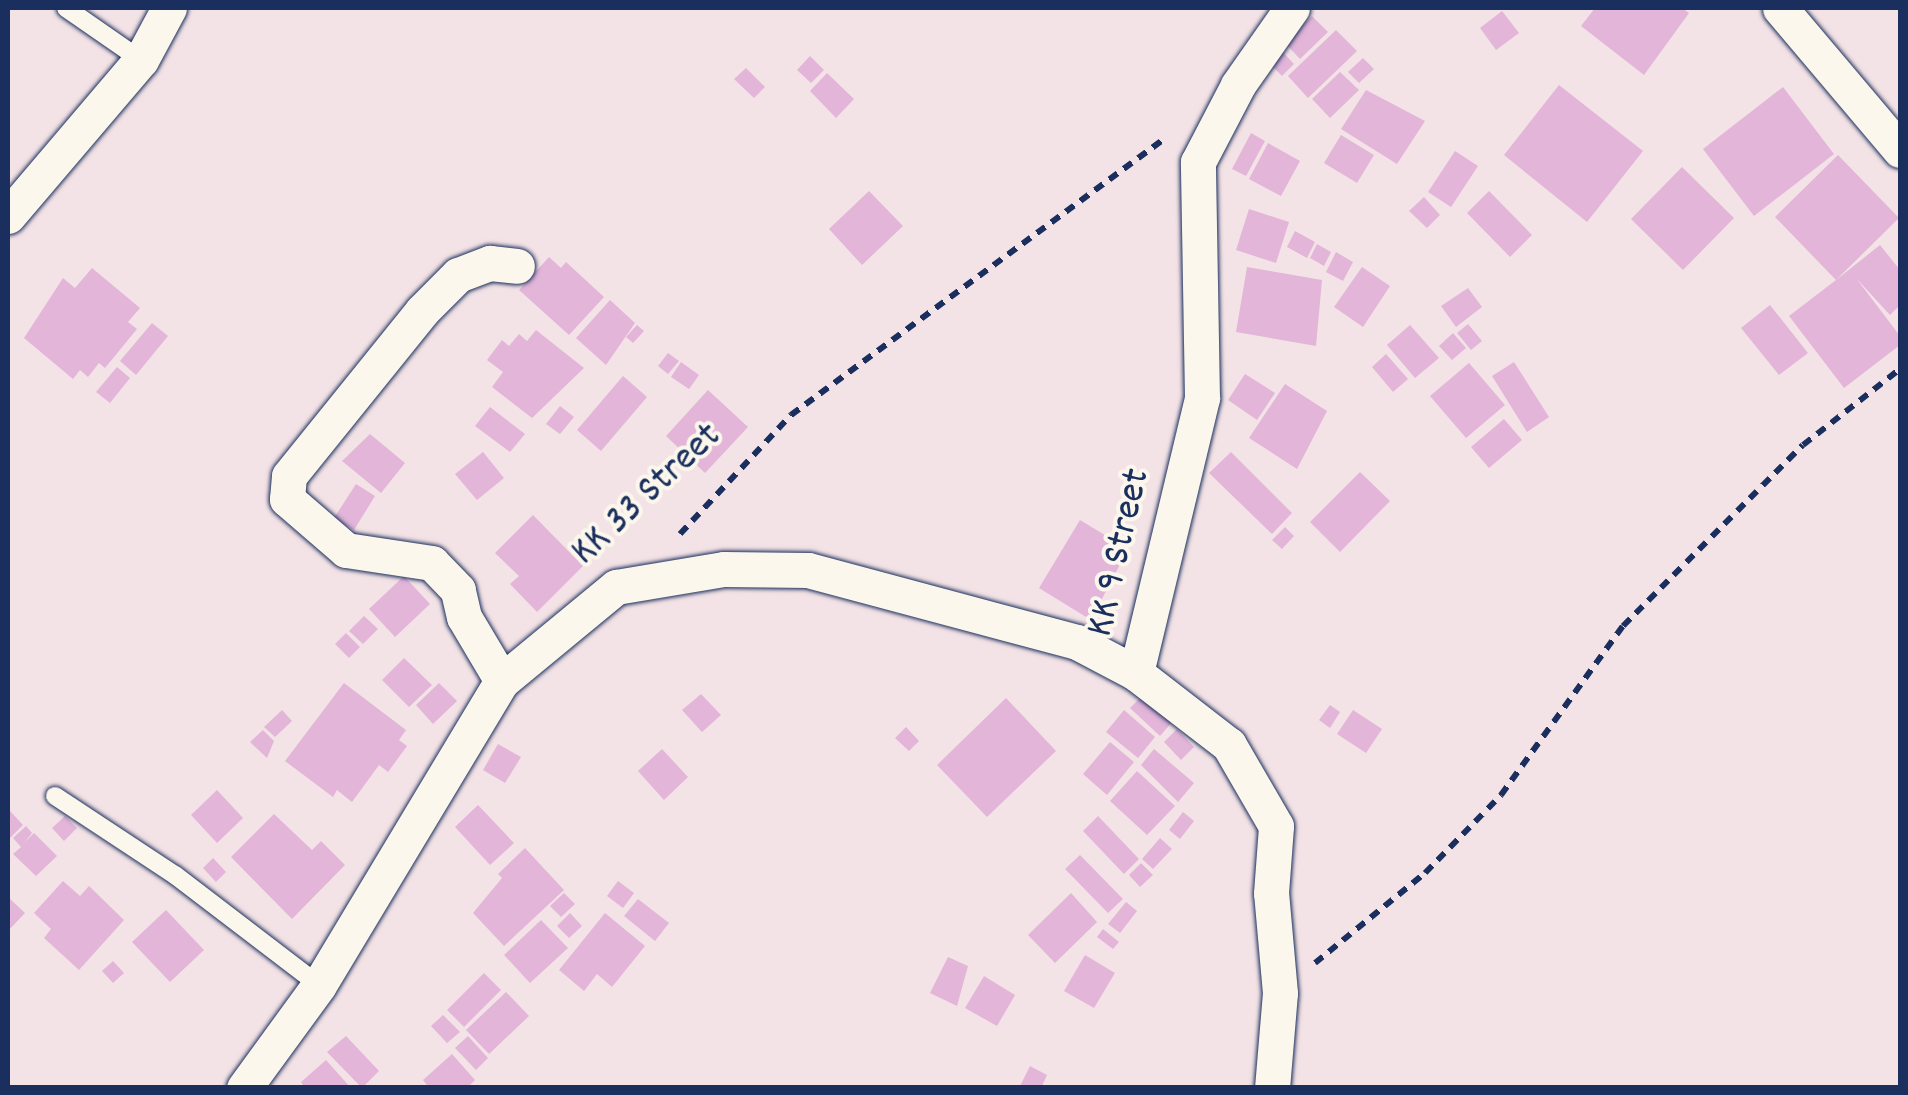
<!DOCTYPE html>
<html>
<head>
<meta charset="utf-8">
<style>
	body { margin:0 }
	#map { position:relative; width:1908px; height:1095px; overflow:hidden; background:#f4e3e6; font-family:Dekko,sans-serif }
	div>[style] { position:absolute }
	.building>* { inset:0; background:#e2b5d9 }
	.path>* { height:6px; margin-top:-3px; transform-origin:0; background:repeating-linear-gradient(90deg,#1b2f5e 0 10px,transparent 0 18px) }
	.roads { filter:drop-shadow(0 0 2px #1b2f5e) drop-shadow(0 0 2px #1b2f5e) }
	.lane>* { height:18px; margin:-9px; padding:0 9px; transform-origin:9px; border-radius:9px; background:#fbf7ec }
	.street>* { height:35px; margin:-17.5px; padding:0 17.5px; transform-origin:17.5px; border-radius:17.5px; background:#fbf7ec }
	span { translate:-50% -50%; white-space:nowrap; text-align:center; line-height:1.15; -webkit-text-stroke:8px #fbf7ec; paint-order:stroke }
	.street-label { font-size:40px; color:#1b2f5e }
	.frame { position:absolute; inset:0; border:10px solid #1b2f5e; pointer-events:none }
</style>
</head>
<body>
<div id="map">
	<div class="building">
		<div style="clip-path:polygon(1595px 8px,1682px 8px,1689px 13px,1644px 75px,1581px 26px)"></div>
		<div style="clip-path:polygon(1502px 11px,1519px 33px,1496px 50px,1480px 28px)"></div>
		<div style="clip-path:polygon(1312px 16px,1328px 32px,1300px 59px,1285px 43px)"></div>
		<div style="clip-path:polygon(1336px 30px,1357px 51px,1308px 98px,1288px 76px)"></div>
		<div style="clip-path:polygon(1280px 49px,1294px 64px,1282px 76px,1267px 61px)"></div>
		<div style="clip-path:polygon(810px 56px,824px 70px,811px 83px,797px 70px)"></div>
		<div style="clip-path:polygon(1363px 58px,1374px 69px,1359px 83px,1348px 72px)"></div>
		<div style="clip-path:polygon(746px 68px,765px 87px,754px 98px,734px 79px)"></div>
		<div style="clip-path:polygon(1340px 72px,1359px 90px,1330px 118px,1312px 99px)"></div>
		<div style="clip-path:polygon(827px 73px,854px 99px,836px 118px,810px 91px)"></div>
		<div style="clip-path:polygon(1559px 85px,1643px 151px,1587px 222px,1504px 155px)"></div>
		<div style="clip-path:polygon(1783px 87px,1834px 154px,1754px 216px,1703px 149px)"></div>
		<div style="clip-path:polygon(1366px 90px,1425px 121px,1397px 164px,1341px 129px)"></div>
		<div style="clip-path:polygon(1251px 133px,1265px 141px,1246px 176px,1232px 169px)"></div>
		<div style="clip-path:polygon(1341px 135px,1374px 155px,1357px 183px,1324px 163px)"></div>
		<div style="clip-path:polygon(1268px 143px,1300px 161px,1281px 196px,1249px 179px)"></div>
		<div style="clip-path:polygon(1455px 151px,1478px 166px,1451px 207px,1428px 192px)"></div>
		<div style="clip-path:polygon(1838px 155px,1899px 218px,1836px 280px,1880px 245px,1900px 270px,1900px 305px,1890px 315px,1856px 278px,1900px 336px,1900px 345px,1844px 388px,1789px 316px,1836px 280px,1775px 217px)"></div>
		<div style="clip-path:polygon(1682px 167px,1734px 218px,1683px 270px,1631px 219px)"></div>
		<div style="clip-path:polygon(869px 191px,903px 226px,862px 265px,829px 229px)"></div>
		<div style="clip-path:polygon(1489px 191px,1532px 235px,1510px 257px,1467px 213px)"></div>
		<div style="clip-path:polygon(1424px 197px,1440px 215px,1427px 228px,1409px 211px)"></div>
		<div style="clip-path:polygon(1249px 209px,1289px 222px,1276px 263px,1236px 250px)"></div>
		<div style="clip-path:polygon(1295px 231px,1315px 242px,1307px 258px,1287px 247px)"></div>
		<div style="clip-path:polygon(1317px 244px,1331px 252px,1324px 266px,1310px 258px)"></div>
		<div style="clip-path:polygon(1336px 252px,1353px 262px,1343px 281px,1326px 272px)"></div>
		<div style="clip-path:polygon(549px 257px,561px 268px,566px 262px,604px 297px,569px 335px,519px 290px)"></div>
		<div style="clip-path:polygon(1247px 267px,1322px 280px,1316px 346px,1236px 332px)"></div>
		<div style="clip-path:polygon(1362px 267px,1390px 286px,1363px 327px,1334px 307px)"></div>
		<div style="clip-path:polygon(92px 268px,140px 308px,128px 322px,137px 329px,105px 368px,99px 363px,88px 377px,80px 370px,73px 379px,24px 338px,63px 278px,75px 288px)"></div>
		<div style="clip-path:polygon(1468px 288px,1482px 307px,1456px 327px,1441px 306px)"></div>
		<div style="clip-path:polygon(610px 300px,635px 323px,606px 365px,576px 338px)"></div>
		<div style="clip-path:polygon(1770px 305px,1808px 353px,1779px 375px,1741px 328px)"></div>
		<div style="clip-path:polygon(152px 323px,168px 336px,136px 375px,120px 361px)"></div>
		<div style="clip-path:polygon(1468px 324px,1482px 341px,1471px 350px,1457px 333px)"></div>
		<div style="clip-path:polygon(637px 325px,644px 331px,633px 343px,626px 337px)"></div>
		<div style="clip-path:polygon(1410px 325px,1439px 358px,1415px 378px,1387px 345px)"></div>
		<div style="clip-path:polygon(536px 330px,584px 368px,532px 418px,492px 387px,503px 372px,487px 360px,502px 340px,509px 346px,519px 334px,527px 341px)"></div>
		<div style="clip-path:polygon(1453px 333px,1466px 348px,1452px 360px,1439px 346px)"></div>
		<div style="clip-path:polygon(668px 353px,679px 361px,668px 374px,658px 366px)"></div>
		<div style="clip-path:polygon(1386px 354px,1408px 379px,1393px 392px,1372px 367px)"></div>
		<div style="clip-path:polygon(681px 362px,699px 375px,689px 389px,671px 377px)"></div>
		<div style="clip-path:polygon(1514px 362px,1549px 417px,1527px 432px,1492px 376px)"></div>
		<div style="clip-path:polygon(1469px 363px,1505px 405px,1466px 438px,1430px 396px)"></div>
		<div style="clip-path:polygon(117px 367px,130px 378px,110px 403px,96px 392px)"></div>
		<div style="clip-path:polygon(1245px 374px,1275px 393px,1257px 420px,1228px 400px)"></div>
		<div style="clip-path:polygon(623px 376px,647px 397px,601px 451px,577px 430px)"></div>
		<div style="clip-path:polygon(1285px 384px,1327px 411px,1297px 469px,1249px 438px)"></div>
		<div style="clip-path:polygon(708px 390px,748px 427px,705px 473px,666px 436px)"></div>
		<div style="clip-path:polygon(560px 406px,574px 417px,560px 434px,546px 424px)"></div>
		<div style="clip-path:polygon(490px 407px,525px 434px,510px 452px,475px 426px)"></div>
		<div style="clip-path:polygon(1504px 419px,1522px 440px,1489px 468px,1471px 447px)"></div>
		<div style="clip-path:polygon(370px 434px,405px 463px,381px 493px,342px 461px)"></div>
		<div style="clip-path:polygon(483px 452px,504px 478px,477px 500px,455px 474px)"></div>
		<div style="clip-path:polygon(1231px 452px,1292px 513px,1272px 534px,1209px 473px)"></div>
		<div style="clip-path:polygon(1360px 472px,1390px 501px,1340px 552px,1310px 522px)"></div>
		<div style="clip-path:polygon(356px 484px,375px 496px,354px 530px,334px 518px)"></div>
		<div style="clip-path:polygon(533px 515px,583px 566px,537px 612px,510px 584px,519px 576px,495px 553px)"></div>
		<div style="clip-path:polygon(1080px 520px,1128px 549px,1091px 620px,1039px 588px)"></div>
		<div style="clip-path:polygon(1285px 527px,1294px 536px,1282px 549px,1272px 540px)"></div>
		<div style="clip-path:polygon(404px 576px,430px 604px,395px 637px,369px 609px)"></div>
		<div style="clip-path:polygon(364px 616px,378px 629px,363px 644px,349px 631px)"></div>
		<div style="clip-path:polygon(346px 633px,360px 647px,349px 658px,335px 644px)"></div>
		<div style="clip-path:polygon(404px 658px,432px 685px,409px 707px,382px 680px)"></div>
		<div style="clip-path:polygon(344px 683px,406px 730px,399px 740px,407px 746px,388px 772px,379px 765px,352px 802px,337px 790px,333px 797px,285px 761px)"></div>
		<div style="clip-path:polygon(439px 683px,457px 701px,433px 724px,416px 705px)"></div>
		<div style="clip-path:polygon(701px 694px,721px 715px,702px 732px,682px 710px)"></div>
		<div style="clip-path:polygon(1141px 697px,1172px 722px,1160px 736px,1130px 708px)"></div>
		<div style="clip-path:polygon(1006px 698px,1056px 751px,987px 817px,937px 765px)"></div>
		<div style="clip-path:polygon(1330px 705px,1340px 712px,1330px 728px,1319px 720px)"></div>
		<div style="clip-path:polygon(282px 710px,292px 721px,275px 737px,264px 727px)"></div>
		<div style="clip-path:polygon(1124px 710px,1155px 737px,1138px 758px,1106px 732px)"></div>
		<div style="clip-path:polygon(1353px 710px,1382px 729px,1366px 753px,1337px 734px)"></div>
		<div style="clip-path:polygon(906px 727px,919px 741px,909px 751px,895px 738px)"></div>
		<div style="clip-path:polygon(1177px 729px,1194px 747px,1181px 760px,1164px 742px)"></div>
		<div style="clip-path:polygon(263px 730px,274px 741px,267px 758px,250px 742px)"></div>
		<div style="clip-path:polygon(1110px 742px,1134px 762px,1107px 795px,1083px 774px)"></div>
		<div style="clip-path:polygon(498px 744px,521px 757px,505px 783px,483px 770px)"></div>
		<div style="clip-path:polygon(662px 749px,688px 777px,664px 800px,638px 771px)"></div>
		<div style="clip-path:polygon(1154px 749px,1194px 783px,1178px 802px,1141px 765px)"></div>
		<div style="clip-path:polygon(1137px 771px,1175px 806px,1147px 835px,1110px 801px)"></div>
		<div style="clip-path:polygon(217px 790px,243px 818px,217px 843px,191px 815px)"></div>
		<div style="clip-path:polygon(478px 805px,514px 843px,490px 865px,455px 827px)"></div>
		<div style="clip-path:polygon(10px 811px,23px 825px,8px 840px,8px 814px)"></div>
		<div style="clip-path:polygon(1183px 812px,1194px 821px,1180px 839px,1169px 830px)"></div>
		<div style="clip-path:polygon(274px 814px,312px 850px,321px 841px,345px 865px,292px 919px,231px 857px)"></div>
		<div style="clip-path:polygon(65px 816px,77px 828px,64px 841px,52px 828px)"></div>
		<div style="clip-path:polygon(1098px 816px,1139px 859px,1124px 874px,1083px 831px)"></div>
		<div style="clip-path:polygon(26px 826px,32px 833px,25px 842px,34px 833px,57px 856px,36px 876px,13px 854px,21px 847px,13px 838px)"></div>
		<div style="clip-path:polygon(1160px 838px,1172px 849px,1153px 869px,1142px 859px)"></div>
		<div style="clip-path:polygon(525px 848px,564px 890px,504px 946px,473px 913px,502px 878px,498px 874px)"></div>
		<div style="clip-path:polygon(1080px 855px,1123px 899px,1108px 913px,1065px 869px)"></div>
		<div style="clip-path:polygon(213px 858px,226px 872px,216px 882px,203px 868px)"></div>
		<div style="clip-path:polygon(1141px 863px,1153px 875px,1140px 887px,1129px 875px)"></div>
		<div style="clip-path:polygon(63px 881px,80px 896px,89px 886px,124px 920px,79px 970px,44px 938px,51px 929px,34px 913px)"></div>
		<div style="clip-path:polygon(618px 881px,634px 893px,623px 908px,607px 896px)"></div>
		<div style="clip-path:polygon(564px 893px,575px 904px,561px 917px,550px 906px)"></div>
		<div style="clip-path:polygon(1071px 893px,1097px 922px,1055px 963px,1028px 935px)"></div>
		<div style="clip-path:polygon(8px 897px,25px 913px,8px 931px)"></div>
		<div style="clip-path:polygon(638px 899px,669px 923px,655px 941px,624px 916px)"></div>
		<div style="clip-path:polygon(1126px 902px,1137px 911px,1120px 933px,1108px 924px)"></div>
		<div style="clip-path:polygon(166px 910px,204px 950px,170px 982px,132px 942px)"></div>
		<div style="clip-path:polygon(570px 913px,582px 926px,569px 938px,557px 926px)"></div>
		<div style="clip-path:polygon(605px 913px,645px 946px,612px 987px,597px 974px,584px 991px,559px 970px)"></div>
		<div style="clip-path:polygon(541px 920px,568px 948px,530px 983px,504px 955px)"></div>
		<div style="clip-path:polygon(1103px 929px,1119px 942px,1113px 949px,1097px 937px)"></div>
		<div style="clip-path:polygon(1085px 955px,1115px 973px,1094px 1008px,1064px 991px)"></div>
		<div style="clip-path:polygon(948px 957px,968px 966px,957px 1006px,930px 993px)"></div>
		<div style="clip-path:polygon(113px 961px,124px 973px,113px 983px,102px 971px)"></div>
		<div style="clip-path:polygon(484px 973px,501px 990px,464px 1027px,447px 1010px)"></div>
		<div style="clip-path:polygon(984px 976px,1015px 995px,997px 1026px,965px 1008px)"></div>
		<div style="clip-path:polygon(506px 992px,529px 1016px,489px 1054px,466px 1030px)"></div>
		<div style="clip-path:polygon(443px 1015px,460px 1032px,447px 1043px,431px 1026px)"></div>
		<div style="clip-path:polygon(346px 1036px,379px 1071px,362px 1088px,327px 1052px)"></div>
		<div style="clip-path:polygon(468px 1036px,488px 1058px,476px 1070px,455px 1048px)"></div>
		<div style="clip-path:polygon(452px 1054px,475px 1080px,467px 1088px,429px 1088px,423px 1080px)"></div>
		<div style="clip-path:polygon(326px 1060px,351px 1088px,305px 1088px,301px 1082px)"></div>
		<div style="clip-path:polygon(1030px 1066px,1047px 1075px,1041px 1088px,1019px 1088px)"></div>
	</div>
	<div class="path">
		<div style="left:680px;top:534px;width:163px;rotate:-47deg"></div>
		<div style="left:791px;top:415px;width:464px;rotate:-36.5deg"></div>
		<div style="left:1315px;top:963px;width:142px;rotate:-39.3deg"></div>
		<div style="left:1425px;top:873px;width:109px;rotate:-45.7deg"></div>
		<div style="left:1501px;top:795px;width:208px;rotate:-54.2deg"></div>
		<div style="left:1623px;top:626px;width:255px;rotate:-45.2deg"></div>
		<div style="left:1803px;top:445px;width:123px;rotate:-38.1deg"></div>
	</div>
	<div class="roads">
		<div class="lane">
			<div style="left:66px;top:8px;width:91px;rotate:34.7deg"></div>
			<div style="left:55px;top:796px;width:144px;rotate:33.4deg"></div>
			<div style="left:175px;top:875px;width:181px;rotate:37.4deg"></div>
		</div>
		<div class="street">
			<div style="left:1780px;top:8px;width:186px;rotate:49.8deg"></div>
			<div style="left:8px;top:216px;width:205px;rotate:-49.6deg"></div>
			<div style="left:141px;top:60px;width:59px;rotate:-61.7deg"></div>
			<div style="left:502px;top:681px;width:74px;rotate:-120.7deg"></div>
			<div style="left:464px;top:617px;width:28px;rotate:-103deg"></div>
			<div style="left:458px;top:590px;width:37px;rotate:-134deg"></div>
			<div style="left:432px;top:563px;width:87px;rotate:-171.4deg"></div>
			<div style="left:346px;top:550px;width:78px;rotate:-139.2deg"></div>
			<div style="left:287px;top:499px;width:23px;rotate:-85deg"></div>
			<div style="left:289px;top:476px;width:212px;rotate:-51.1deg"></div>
			<div style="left:422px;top:311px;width:51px;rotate:-45deg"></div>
			<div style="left:458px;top:275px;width:34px;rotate:-21deg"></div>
			<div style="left:490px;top:263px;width:27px;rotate:6deg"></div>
			<div style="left:244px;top:1088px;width:127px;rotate:-53.9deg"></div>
			<div style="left:319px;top:985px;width:355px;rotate:-59deg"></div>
			<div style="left:502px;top:681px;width:148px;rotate:-39.5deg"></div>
			<div style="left:616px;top:587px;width:109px;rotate:-9.5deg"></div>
			<div style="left:724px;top:569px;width:84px;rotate:0.7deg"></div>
			<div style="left:808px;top:570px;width:278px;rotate:15deg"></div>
			<div style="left:1077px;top:642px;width:67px;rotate:27.7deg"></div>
			<div style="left:1272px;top:1088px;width:95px;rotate:-85.2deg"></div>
			<div style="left:1280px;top:993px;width:100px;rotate:-95.1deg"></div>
			<div style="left:1271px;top:893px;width:67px;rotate:-85.7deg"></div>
			<div style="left:1276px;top:826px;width:94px;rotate:-120.1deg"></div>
			<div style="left:1229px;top:745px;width:118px;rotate:-142.3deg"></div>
			<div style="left:1136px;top:673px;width:283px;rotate:-76.5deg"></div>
			<div style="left:1202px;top:398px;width:236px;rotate:-91deg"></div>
			<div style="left:1198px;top:162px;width:87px;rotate:-62.5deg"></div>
			<div style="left:1238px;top:85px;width:94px;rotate:-55deg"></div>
		</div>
	</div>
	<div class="street-label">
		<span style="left:648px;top:496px;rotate:-43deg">KK 33 Street</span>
		<span style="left:1121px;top:553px;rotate:-77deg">KK 9 Street</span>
	</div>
	<div class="frame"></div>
</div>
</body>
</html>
